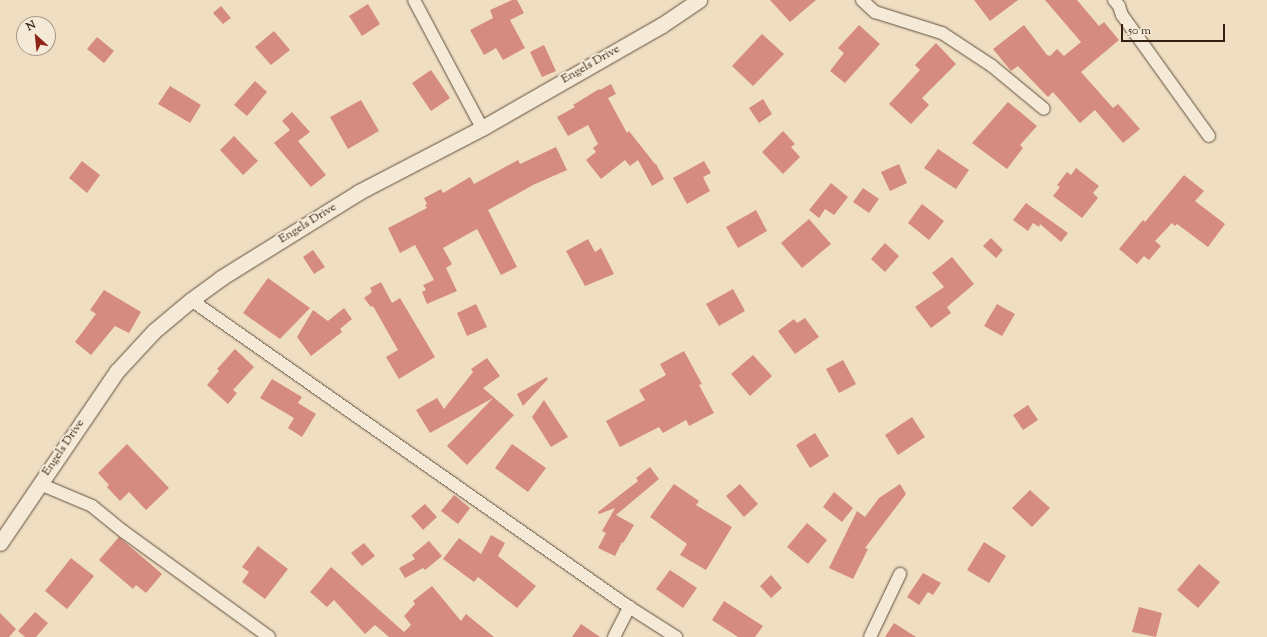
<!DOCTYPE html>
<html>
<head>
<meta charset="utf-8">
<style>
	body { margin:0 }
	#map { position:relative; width:1267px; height:637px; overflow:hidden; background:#efdec1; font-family:"Sorts Mill Goudy",serif }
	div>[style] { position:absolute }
	.building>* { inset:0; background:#d68b81 }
	.roads { filter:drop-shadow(0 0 1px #614e3e) drop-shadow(0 0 1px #614e3e) }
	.minor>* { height:12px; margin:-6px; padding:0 6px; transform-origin:6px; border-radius:6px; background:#f5ead7 }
	.tertiary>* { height:15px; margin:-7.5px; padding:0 7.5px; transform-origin:7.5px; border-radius:7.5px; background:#f5ead7 }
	span { translate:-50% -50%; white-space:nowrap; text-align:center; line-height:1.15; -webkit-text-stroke:4px #f5ead7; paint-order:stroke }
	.street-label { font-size:12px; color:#321e12 }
	.north { position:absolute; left:16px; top:16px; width:40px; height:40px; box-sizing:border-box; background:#f5ead7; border:1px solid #a79888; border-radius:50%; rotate:333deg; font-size:11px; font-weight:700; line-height:16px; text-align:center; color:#321e12 }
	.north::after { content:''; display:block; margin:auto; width:14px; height:18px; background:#8f2418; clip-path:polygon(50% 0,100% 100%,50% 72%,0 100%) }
	.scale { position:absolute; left:1121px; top:24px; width:104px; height:18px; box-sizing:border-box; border:2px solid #321e12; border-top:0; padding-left:5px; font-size:12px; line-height:14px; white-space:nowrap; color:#321e12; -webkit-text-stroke:3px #f5ead7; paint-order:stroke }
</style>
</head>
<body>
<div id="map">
	<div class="building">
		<div style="clip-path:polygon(512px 0,517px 0,524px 13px,510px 20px,525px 48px,503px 60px,496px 48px,484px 55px,470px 30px,493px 18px,490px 10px)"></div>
		<div style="clip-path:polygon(770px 0,816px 0,790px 22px)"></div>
		<div style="clip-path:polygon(974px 0,1018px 0,990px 21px)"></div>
		<div style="clip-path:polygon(1045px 0,1077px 0,1099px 26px,1104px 22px,1119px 40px,1081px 72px,1113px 108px,1118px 104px,1140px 129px,1123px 143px,1095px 110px,1080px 123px,1053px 92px,1048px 97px,1018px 66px,1011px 71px,993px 49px,1024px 25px,1047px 55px,1050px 56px,1057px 49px,1064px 56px,1081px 42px)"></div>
		<div style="clip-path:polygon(368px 4px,380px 24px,362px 36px,349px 16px)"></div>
		<div style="clip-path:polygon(221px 6px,231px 18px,223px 24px,213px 13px)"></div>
		<div style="clip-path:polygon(859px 25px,880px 44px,845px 83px,830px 71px,844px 53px,838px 48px)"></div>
		<div style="clip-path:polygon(274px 31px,290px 50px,271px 65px,255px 47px)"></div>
		<div style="clip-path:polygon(762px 34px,784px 54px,753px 86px,732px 66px)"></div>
		<div style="clip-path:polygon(97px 37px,114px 51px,104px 63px,87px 49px)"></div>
		<div style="clip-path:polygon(936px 43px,956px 64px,922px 98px,929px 105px,911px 124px,889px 104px,920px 70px,915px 65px)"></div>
		<div style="clip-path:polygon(544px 45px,556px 71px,542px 77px,530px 52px)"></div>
		<div style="clip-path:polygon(431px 70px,450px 98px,431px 111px,412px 83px)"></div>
		<div style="clip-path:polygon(255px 81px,267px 92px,247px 116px,234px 105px)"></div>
		<div style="clip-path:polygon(611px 84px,616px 94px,608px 98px,627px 133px,629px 131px,655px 164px,656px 164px,664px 179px,652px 186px,638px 160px,630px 166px,625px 160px,601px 179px,586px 160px,596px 152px,593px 148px,598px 144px,588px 125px,568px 136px,557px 117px,575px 107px,573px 105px,599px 89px,600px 90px)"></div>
		<div style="clip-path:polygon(170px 86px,201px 105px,190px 123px,158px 104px)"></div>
		<div style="clip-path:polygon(763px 99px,772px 114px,759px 123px,749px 108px)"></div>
		<div style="clip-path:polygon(361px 100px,379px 131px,348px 149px,330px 117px)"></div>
		<div style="clip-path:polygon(1008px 102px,1037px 126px,1020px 145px,1023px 148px,1007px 169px,972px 143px)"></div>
		<div style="clip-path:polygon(292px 112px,310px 132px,298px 141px,326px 175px,311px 187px,274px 143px,290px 130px,282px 121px)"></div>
		<div style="clip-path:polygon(783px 131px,795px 144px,791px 147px,800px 157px,783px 174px,762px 152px)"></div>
		<div style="clip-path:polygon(234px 136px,258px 161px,243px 175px,220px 150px)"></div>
		<div style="clip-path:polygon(556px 147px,567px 170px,533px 185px,488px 210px,517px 267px,501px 275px,477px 229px,443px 248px,452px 264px,446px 268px,457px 291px,427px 304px,422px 292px,426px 290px,423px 285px,434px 280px,415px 245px,400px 253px,388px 228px,427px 208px,425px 205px,427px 204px,424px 198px,441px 189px,443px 193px,470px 177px,474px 184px,518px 160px,520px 164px)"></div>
		<div style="clip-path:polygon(938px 149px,969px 170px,956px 189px,924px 168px)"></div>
		<div style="clip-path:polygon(82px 161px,100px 175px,87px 193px,69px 178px)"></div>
		<div style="clip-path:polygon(704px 161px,711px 173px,703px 177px,710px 191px,687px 204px,673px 178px)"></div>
		<div style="clip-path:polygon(899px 164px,907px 183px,890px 191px,881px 172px)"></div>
		<div style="clip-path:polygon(1076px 168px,1099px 186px,1093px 193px,1098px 198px,1082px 218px,1053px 196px,1060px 187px,1057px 185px,1067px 172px,1071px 175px)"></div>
		<div style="clip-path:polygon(1184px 175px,1204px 191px,1195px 201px,1225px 224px,1208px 247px,1177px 224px,1175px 226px,1172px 223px,1155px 241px,1161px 246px,1149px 260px,1144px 256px,1137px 264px,1119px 249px,1143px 220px,1145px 222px)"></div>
		<div style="clip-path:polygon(831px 183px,848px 197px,834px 215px,825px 209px,819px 218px,809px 210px)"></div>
		<div style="clip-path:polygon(863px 188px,879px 199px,869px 213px,853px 202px)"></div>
		<div style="clip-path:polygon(1026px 203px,1068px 233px,1061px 242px,1040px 224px,1039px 227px,1033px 223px,1028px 231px,1013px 220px)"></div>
		<div style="clip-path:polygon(922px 204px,944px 221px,929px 240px,908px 223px)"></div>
		<div style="clip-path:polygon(756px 210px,767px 231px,738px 248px,726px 227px)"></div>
		<div style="clip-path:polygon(809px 219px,831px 244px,802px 268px,781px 243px)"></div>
		<div style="clip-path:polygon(991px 238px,1003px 250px,996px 258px,983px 246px)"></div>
		<div style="clip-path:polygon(588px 239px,595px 252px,601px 248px,614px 274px,585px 286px,566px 251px)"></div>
		<div style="clip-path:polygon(885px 243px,899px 256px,885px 272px,871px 259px)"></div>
		<div style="clip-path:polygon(313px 250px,325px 267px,314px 274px,303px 257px)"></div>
		<div style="clip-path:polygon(952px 257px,974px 284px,947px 307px,951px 313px,931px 328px,915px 307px,944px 287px,932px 273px)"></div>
		<div style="clip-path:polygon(268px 278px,310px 308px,280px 339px,243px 313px)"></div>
		<div style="clip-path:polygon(381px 282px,392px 303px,400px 298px,435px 357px,399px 379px,386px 357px,398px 350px,373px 306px,371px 307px,364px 298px,372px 292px,370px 288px)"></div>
		<div style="clip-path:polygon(733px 289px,745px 311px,719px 326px,706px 304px)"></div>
		<div style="clip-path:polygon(104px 290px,141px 312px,129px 333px,115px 326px,91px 355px,75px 342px,96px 314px,90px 310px)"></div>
		<div style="clip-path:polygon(476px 304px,487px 327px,467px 336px,457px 313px)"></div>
		<div style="clip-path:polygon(997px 304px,1015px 314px,1002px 336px,984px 326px)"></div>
		<div style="clip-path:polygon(344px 308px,352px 319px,340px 329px,342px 332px,311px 356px,297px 337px,313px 310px,328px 321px)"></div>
		<div style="clip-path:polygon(805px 318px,819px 337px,795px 354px,778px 331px,794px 319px,797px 323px)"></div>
		<div style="clip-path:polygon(235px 349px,254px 367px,233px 390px,237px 393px,228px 404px,207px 385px,219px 371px,217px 369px)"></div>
		<div style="clip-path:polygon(684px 351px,702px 384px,699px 385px,714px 413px,689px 426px,686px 420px,663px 433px,659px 427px,620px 447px,606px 421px,645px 400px,639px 390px,666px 375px,660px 364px)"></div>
		<div style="clip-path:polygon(753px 355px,772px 376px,750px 396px,731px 374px)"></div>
		<div style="clip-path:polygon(487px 358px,500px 376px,483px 388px,514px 415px,467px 465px,447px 446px,493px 398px,430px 433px,416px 410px,437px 398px,444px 409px,473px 372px,471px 369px)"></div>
		<div style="clip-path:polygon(843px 360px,856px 384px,839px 393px,826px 369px)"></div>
		<div style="clip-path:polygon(547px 377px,548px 379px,523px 406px,517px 394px)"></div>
		<div style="clip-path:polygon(272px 379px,302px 397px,298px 403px,316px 414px,302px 437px,288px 428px,294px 418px,260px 398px)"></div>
		<div style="clip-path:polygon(544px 400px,568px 437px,551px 447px,532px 417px)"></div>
		<div style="clip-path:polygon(1028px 405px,1038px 420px,1023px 430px,1013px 415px)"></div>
		<div style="clip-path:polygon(912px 417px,925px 437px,898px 455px,885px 435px)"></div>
		<div style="clip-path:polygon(815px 433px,829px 456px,810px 468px,796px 445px)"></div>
		<div style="clip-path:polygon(127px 444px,169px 488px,146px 510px,129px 492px,120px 501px,107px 487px,109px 485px,98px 473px)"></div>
		<div style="clip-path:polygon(512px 444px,546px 468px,528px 492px,495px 468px)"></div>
		<div style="clip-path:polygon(650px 467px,659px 479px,616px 515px,634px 525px,623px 543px,622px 542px,615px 556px,598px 548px,606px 533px,602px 531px,615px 508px,599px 514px,598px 512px,638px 481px,636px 478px)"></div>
		<div style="clip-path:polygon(674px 484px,699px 501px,696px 505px,732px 527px,706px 570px,680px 555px,687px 544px,650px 517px)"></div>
		<div style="clip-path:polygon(740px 484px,758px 504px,744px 517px,726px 496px)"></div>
		<div style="clip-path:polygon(900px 484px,906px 494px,865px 548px,868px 549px,853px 579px,829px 568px,857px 511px,865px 517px,879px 498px)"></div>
		<div style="clip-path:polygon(1030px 490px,1050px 508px,1032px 527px,1012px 508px)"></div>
		<div style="clip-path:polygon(834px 492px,853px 508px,842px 522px,823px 507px)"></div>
		<div style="clip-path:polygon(454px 495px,470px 508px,458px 524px,441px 511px)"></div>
		<div style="clip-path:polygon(425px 504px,437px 517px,423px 530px,411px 516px)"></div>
		<div style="clip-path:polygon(807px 523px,827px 540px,808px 564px,787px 547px)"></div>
		<div style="clip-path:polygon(491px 535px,505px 543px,498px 556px,536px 586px,517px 608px,478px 577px,474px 582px,443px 559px,459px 538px,481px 554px)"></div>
		<div style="clip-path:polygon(119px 537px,162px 574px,146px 593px,136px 585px,133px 589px,99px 560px)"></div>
		<div style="clip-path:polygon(429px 541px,442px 556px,425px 570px,423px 568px,405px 578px,399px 568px,415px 559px,412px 555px)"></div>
		<div style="clip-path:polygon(984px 542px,1006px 556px,989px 583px,967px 570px)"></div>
		<div style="clip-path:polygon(364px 543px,375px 556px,362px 566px,351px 553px)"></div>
		<div style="clip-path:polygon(258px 546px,288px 569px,265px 599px,242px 582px,249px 572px,242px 567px)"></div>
		<div style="clip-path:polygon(71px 558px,94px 576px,67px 609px,45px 591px)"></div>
		<div style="clip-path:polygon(1199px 564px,1220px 582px,1198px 608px,1177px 590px)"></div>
		<div style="clip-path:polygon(331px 567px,404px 632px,411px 625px,404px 616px,415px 604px,413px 601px,432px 586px,461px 621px,466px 614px,494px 637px,389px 637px,375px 625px,365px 634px,334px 600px,327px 607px,310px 592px)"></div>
		<div style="clip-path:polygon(670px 570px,697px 588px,683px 608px,656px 589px)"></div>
		<div style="clip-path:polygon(923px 573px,941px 583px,933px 595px,928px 592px,919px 605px,907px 597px)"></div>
		<div style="clip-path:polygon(771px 575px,782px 588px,771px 598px,760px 586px)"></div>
		<div style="clip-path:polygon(724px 601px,763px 626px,755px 637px,738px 637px,712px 620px)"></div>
		<div style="clip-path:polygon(1139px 607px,1162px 613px,1156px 637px,1132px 632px)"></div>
		<div style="clip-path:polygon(35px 612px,48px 623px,36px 637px,25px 637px,18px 631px)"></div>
		<div style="clip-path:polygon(0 613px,16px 629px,9px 637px,0 637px)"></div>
		<div style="clip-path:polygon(894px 623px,916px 637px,885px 637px)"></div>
		<div style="clip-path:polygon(581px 624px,600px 637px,572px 637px)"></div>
	</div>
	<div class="roads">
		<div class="minor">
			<div style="left:414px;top:0;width:145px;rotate:62deg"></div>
			<div style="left:862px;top:0;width:18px;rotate:43deg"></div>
			<div style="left:875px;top:12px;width:70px;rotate:17.4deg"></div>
			<div style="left:942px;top:33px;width:60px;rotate:33.4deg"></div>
			<div style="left:992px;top:66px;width:67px;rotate:39.6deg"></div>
			<div style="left:1114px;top:0;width:8px;rotate:50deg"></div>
			<div style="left:1119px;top:6px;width:9px;rotate:72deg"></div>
			<div style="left:1122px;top:15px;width:149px;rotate:54.3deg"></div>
			<div style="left:191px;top:300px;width:535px;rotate:35.03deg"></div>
			<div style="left:629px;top:607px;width:56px;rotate:32.6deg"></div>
			<div style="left:40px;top:484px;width:56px;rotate:22.9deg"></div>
			<div style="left:92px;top:506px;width:41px;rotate:39.1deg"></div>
			<div style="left:124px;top:532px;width:179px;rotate:35.9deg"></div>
			<div style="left:614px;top:637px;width:34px;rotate:-63deg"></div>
			<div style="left:870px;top:637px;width:70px;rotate:-64.5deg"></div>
		</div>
		<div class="tertiary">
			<div style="left:0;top:543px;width:208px;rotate:-55.8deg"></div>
			<div style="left:117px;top:371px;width:54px;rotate:-47.2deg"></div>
			<div style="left:154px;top:331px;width:48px;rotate:-40deg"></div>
			<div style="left:191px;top:300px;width:37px;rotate:-36deg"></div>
			<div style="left:221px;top:278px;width:163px;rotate:-31.9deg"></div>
			<div style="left:359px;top:192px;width:139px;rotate:-27.5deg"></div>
			<div style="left:482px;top:128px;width:207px;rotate:-29.8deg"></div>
			<div style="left:662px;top:25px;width:45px;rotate:-34deg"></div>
		</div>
	</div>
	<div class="street-label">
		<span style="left:591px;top:65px;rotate:-30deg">Engels Drive</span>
		<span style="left:308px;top:224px;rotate:-32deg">Engels Drive</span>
		<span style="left:64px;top:448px;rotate:-56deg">Engels Drive</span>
	</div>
	<div class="north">N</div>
	<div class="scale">50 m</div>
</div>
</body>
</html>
